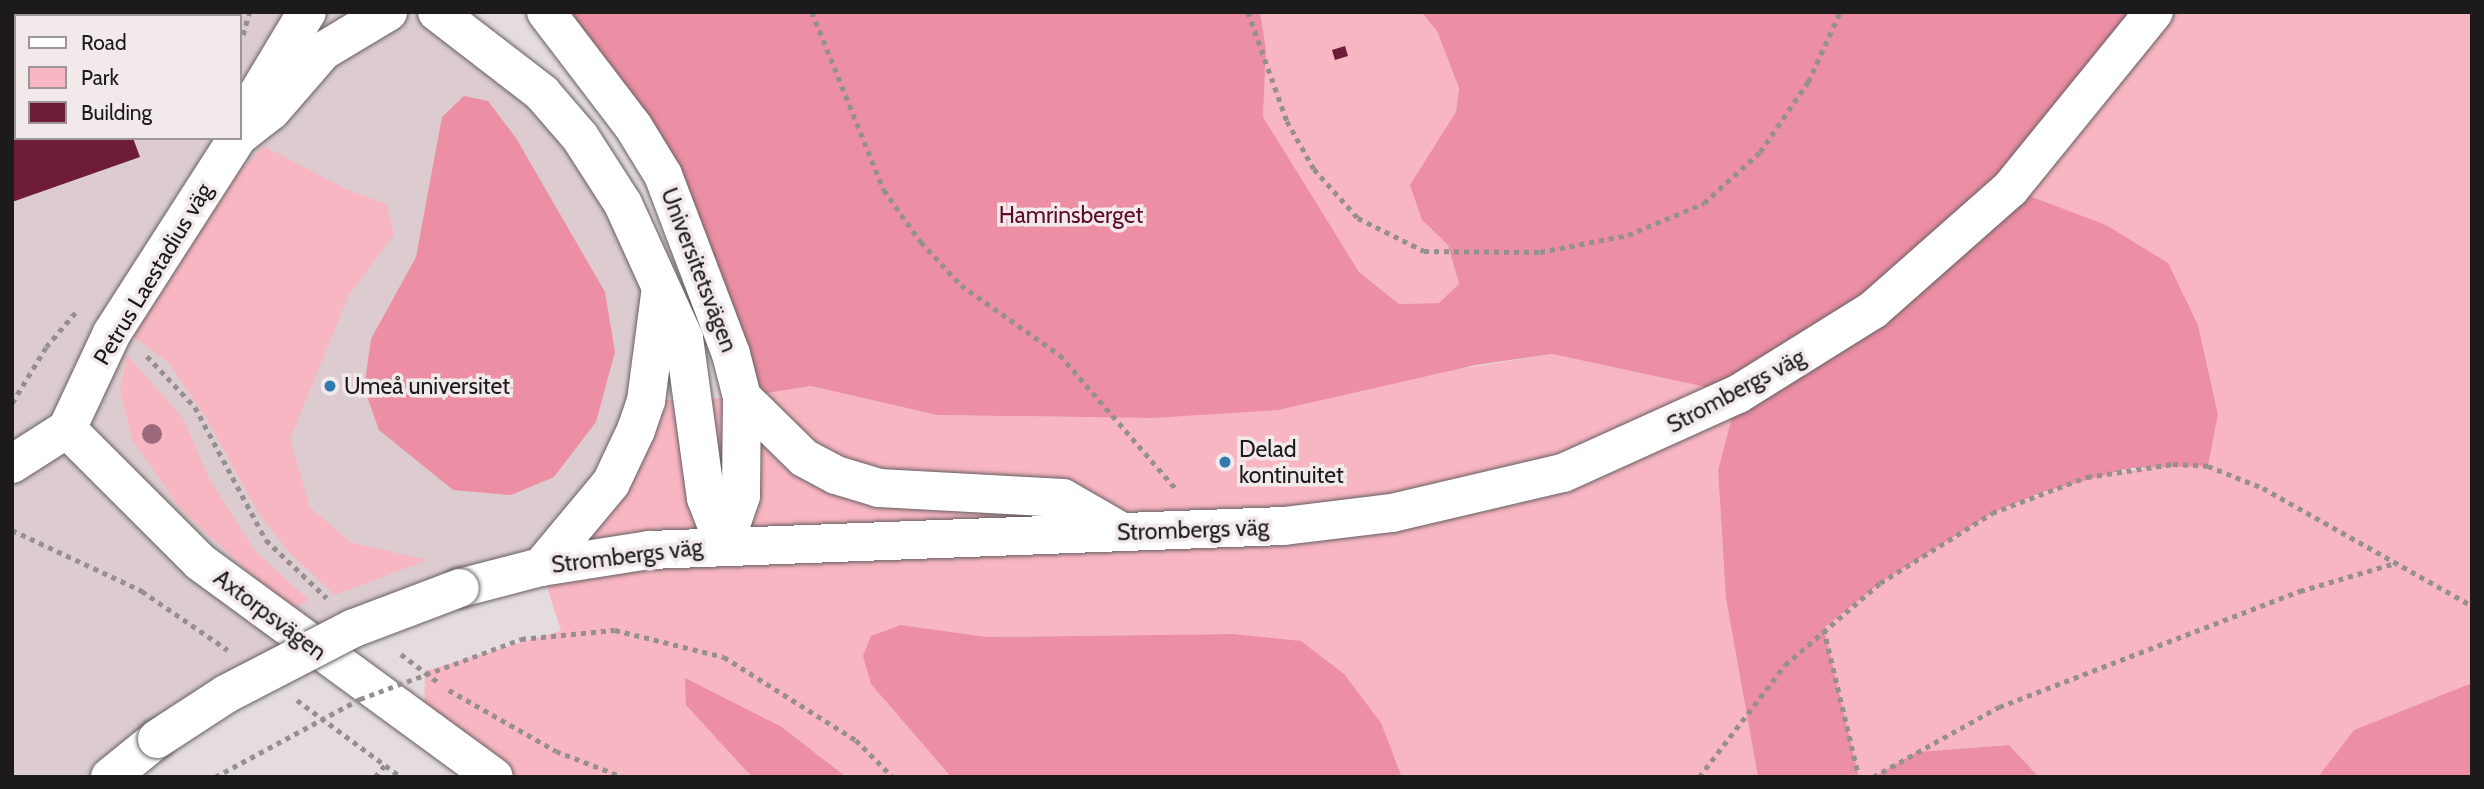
<!DOCTYPE html>
<html>
<head>
<meta charset="utf-8">
<style>
	body { margin:0 }
	#map { position:relative; width:2484px; height:789px; overflow:hidden; background:#e4dcde; font-family:Cabin,sans-serif }
	div>[style] { position:absolute }
	.built>* { inset:0; background:#dccccf }
	.green>* { inset:0; background:#f8b6c3 }
	.forest>* { inset:0; background:#ec8ea4 }
	.building>* { inset:0; background:#6e1c37 }
	.path>* { height:4.5px; margin-top:-2.25px; transform-origin:0; background:repeating-linear-gradient(90deg,#958f90 0 5px,transparent 0 10px) }
	.roads { filter:drop-shadow(0 0 2px #665f60) drop-shadow(0 0 2px #665f60) }
	.minor>* { height:38px; margin:-19px; padding:0 19px; transform-origin:19px; border-radius:19px; background:#fff }
	.tertiary>* { height:38px; margin:-19px; padding:0 19px; transform-origin:19px; border-radius:19px; background:#fff }
	.path-bridge>* { height:4.5px; margin-top:-2.25px; transform-origin:0; background:repeating-linear-gradient(90deg,#958f90 0 5px,transparent 0 10px) }
	.bridges { filter:drop-shadow(0 0 2px #665f60) drop-shadow(0 0 2px #665f60) }
	.tertiary-bridge>* { height:38px; margin:-19px; padding:0 19px; transform-origin:19px; border-radius:19px; background:#fff }
	.trees>* { width:20px; height:20px; margin:-10px; border-radius:50%; background:#9b697b }
	.dots>* { width:19px; height:19px; translate:-50% -50%; box-sizing:border-box; border:4px solid #f2e9eb; border-radius:50% }
	span { translate:-50% -50%; white-space:nowrap; text-align:center; line-height:1.15; -webkit-text-stroke:7px #f2e9eb; paint-order:stroke }
	.park-label { font-size:23px; color:#5f0b2a }
	.street-label { font-size:23px; color:#1d1a1b }
	.poi-label { font-size:23px; color:#1d1a1b }
	.left { translate:0 -50%; text-align:left }
	.frame { position:absolute; inset:0; border:14px solid #1d1a1b; pointer-events:none }
	.legend { position:absolute; left:14px; top:14px; width:228px; height:126px; box-sizing:border-box; background:#f2e9eb; border:2px solid #9d9698; margin:0; padding:9px 12px; list-style:none; font-size:21px; color:#1d1a1b }
	.legend li { display:flex; align-items:center; gap:14px; height:35px }
	.legend b { width:35px; border:2px solid #9d9698 }
</style>
</head>
<body>
<div id="map">
	<div class="built">
		<div style="clip-path:polygon(evenodd,12px 12px,437px 12px,502px 59px,651px 266px,646px 401px,541px 567px,460px 588px,110px 777px,12px 777px,12px 12px,16px 16px,240px 16px,240px 138px,16px 138px,16px 16px)"></div>
	</div>
	<div class="green">
		<div style="clip-path:polygon(1260px 12px,1421px 12px,1437px 31px,1459px 88px,1456px 112px,1437px 148px,1422px 220px,1448px 245px,1459px 284px,1440px 303px,1399px 304px,1359px 272px,1301px 180px,1263px 117px,1266px 49px)"></div>
		<div style="clip-path:polygon(2154px 12px,2472px 12px,2472px 683px,2354px 730px,2318px 777px,2039px 777px,2009px 745px,1917px 752px,1873px 777px,1859px 777px,1824px 628px,1880px 583px,1992px 513px,2087px 477px,2173px 464px,2208px 466px,2218px 413px,2198px 325px,2010px 189px)"></div>
		<div style="clip-path:polygon(264px 146px,348px 190px,387px 204px,394px 235px,349px 295px,290px 439px,310px 507px,350px 542px,427px 560px,335px 595px,290px 553px,259px 514px,208px 421px,169px 363px,134px 337px,235px 176px)"></div>
		<div style="clip-path:polygon(1552px 354px,1738px 394px,1718px 470px,1726px 599px,1758px 777px,1402px 777px,1396px 759px,1232px 634px,987px 637px,901px 625px,871px 684px,951px 777px,846px 777px,782px 727px,740px 761px,751px 777px,494px 777px,424px 727px,425px 671px,561px 631px,541px 567px,646px 401px,742px 397px,811px 386px,937px 415px,1152px 418px)"></div>
		<div style="clip-path:polygon(127px 355px,183px 418px,209px 478px,255px 551px,309px 600px,290px 611px,179px 507px,132px 439px,120px 390px)"></div>
	</div>
	<div class="forest">
		<div style="clip-path:polygon(548px 12px,1260px 12px,1266px 49px,1263px 117px,1359px 272px,1399px 304px,1439px 303px,1459px 284px,1448px 245px,1422px 220px,1410px 185px,1456px 112px,1459px 88px,1437px 31px,1421px 12px,2154px 12px,2011px 189px,2106px 225px,2168px 263px,2198px 325px,2218px 414px,2208px 466px,2130px 468px,2043px 492px,1992px 513px,1880px 583px,1824px 628px,1859px 777px,1758px 777px,1726px 599px,1718px 470px,1738px 394px,1552px 354px,1476px 365px,1278px 410px,1152px 418px,937px 415px,811px 386px,742px 397px,699px 261px)"></div>
		<div style="clip-path:polygon(464px 96px,488px 101px,516px 138px,605px 292px,615px 352px,596px 422px,554px 477px,511px 495px,453px 490px,379px 430px,364px 388px,371px 339px,416px 257px,442px 117px)"></div>
		<div style="clip-path:polygon(901px 625px,987px 637px,1232px 634px,1301px 641px,1344px 674px,1381px 723px,1402px 777px,951px 777px,871px 684px,863px 656px,871px 636px)"></div>
		<div style="clip-path:polygon(685px 678px,782px 727px,846px 777px,752px 777px,686px 705px)"></div>
		<div style="clip-path:polygon(2472px 683px,2472px 777px,2318px 777px,2354px 730px)"></div>
		<div style="clip-path:polygon(2009px 745px,2039px 777px,1873px 777px,1917px 752px)"></div>
	</div>
	<div class="building">
		<div style="clip-path:polygon(12px 12px,90px 16px,16px 16px,16px 138px,133px 138px,140px 157px,12px 202px)"></div>
		<div style="clip-path:polygon(1345px 46px,1348px 56px,1335px 60px,1332px 50px)"></div>
	</div>
	<div class="path">
		<div style="left:812px;top:12px;width:192px;rotate:68deg"></div>
		<div style="left:884px;top:190px;width:64px;rotate:54.6deg"></div>
		<div style="left:921px;top:242px;width:59px;rotate:47.1deg"></div>
		<div style="left:961px;top:285px;width:121px;rotate:35.3deg"></div>
		<div style="left:1060px;top:355px;width:177px;rotate:49.1deg"></div>
		<div style="left:1126px;top:12px;width:15px"></div>
		<div style="left:1248px;top:12px;width:116px;rotate:70.3deg"></div>
		<div style="left:1287px;top:121px;width:55px;rotate:60.6deg"></div>
		<div style="left:1314px;top:169px;width:66px;rotate:48.1deg"></div>
		<div style="left:1358px;top:218px;width:74px;rotate:26.6deg"></div>
		<div style="left:1424px;top:251px;width:116px;rotate:0.5deg"></div>
		<div style="left:1540px;top:252px;width:90px;rotate:-10.9deg"></div>
		<div style="left:1628px;top:235px;width:82px;rotate:-22.8deg"></div>
		<div style="left:1704px;top:203px;width:76px;rotate:-42.3deg"></div>
		<div style="left:1760px;top:152px;width:85px;rotate:-55.6deg"></div>
		<div style="left:1808px;top:82px;width:77px;rotate:-65.4deg"></div>
		<div style="left:243px;top:35px;width:24px;rotate:-75deg"></div>
		<div style="left:147px;top:356px;width:70px;rotate:46.7deg"></div>
		<div style="left:195px;top:407px;width:151px;rotate:61.9deg"></div>
		<div style="left:266px;top:540px;width:84px;rotate:43.6deg"></div>
		<div style="left:12px;top:403px;width:66px;rotate:-58.7deg"></div>
		<div style="left:46px;top:347px;width:45px;rotate:-49.5deg"></div>
		<div style="left:12px;top:530px;width:144px;rotate:25.1deg"></div>
		<div style="left:142px;top:591px;width:104px;rotate:34.5deg"></div>
		<div style="left:1824px;top:629px;width:152px;rotate:76.7deg"></div>
		<div style="left:521px;top:639px;width:94px;rotate:-5.5deg"></div>
		<div style="left:615px;top:630px;width:112px;rotate:13.9deg"></div>
		<div style="left:724px;top:657px;width:156px;rotate:32.2deg"></div>
		<div style="left:856px;top:740px;width:52px;rotate:45deg"></div>
		<div style="left:401px;top:654px;width:48px;rotate:37.3deg"></div>
		<div style="left:449px;top:690px;width:123px;rotate:29.7deg"></div>
		<div style="left:556px;top:751px;width:72px;rotate:21.2deg"></div>
		<div style="left:297px;top:700px;width:129px;rotate:36.5deg"></div>
		<div style="left:375px;top:777px;width:16px;rotate:-50deg"></div>
		<div style="left:1699px;top:777px;width:141px;rotate:-52.5deg"></div>
		<div style="left:1785px;top:665px;width:125px;rotate:-40.8deg"></div>
		<div style="left:1880px;top:583px;width:132px;rotate:-32deg"></div>
		<div style="left:1992px;top:513px;width:102px;rotate:-20.8deg"></div>
		<div style="left:2087px;top:477px;width:87px;rotate:-8.6deg"></div>
		<div style="left:2173px;top:464px;width:35px;rotate:3deg"></div>
		<div style="left:2208px;top:466px;width:59px;rotate:21.8deg"></div>
		<div style="left:2263px;top:488px;width:240px;rotate:29.4deg"></div>
		<div style="left:1873px;top:777px;width:144px;rotate:-29.1deg"></div>
		<div style="left:1999px;top:707px;width:323px;rotate:-21.1deg"></div>
		<div style="left:2300px;top:591px;width:99px;rotate:-16.4deg"></div>
	</div>
	<div class="roads">
		<div class="minor">
			<div style="left:437px;top:12px;width:133px;rotate:37.6deg"></div>
			<div style="left:542px;top:93px;width:58px;rotate:49.2deg"></div>
			<div style="left:580px;top:137px;width:80px;rotate:57.3deg"></div>
			<div style="left:623px;top:204px;width:147px;rotate:65.5deg"></div>
			<div style="left:684px;top:338px;width:162px;rotate:82.2deg"></div>
			<div style="left:706px;top:498px;width:50px;rotate:69deg"></div>
			<div style="left:546px;top:12px;width:143px;rotate:52.7deg"></div>
			<div style="left:633px;top:126px;width:57px;rotate:58.5deg"></div>
			<div style="left:663px;top:175px;width:191px;rotate:69.2deg"></div>
			<div style="left:731px;top:354px;width:44px;rotate:75.7deg"></div>
			<div style="left:742px;top:397px;width:99px;rotate:90.6deg"></div>
			<div style="left:741px;top:496px;width:52px;rotate:109.1deg"></div>
			<div style="left:245px;top:115px;width:120px;rotate:-59deg"></div>
			<div style="left:240px;top:135px;width:39px;rotate:-38deg"></div>
			<div style="left:271px;top:111px;width:79px;rotate:-49.1deg"></div>
			<div style="left:323px;top:51px;width:76px;rotate:-31deg"></div>
			<div style="left:742px;top:397px;width:87px;rotate:44.5deg"></div>
			<div style="left:804px;top:458px;width:36px;rotate:28deg"></div>
			<div style="left:836px;top:475px;width:45px;rotate:16.8deg"></div>
			<div style="left:879px;top:488px;width:184px;rotate:3.1deg"></div>
			<div style="left:1063px;top:498px;width:68px;rotate:30deg"></div>
			<div style="left:12px;top:464px;width:65px;rotate:-32.5deg"></div>
			<div style="left:67px;top:429px;width:106px;rotate:-64.9deg"></div>
			<div style="left:112px;top:333px;width:232px;rotate:-57.3deg"></div>
			<div style="left:541px;top:567px;width:109px;rotate:-50.2deg"></div>
			<div style="left:611px;top:483px;width:59px;rotate:-64.7deg"></div>
			<div style="left:636px;top:430px;width:31px;rotate:-71deg"></div>
			<div style="left:646px;top:401px;width:108px;rotate:-82.5deg"></div>
		</div>
		<div class="tertiary">
			<div style="left:67px;top:429px;width:188px;rotate:45deg"></div>
			<div style="left:200px;top:562px;width:364px;rotate:36.2deg"></div>
			<div style="left:460px;top:588px;width:84px;rotate:-14.5deg"></div>
			<div style="left:541px;top:567px;width:110px;rotate:-8.9deg"></div>
			<div style="left:650px;top:550px;width:634px;rotate:-2.17deg"></div>
			<div style="left:1284px;top:526px;width:109px;rotate:-6.9deg"></div>
			<div style="left:1392px;top:513px;width:176px;rotate:-13.2deg"></div>
			<div style="left:1563px;top:473px;width:192px;rotate:-24.3deg"></div>
			<div style="left:1738px;top:394px;width:159px;rotate:-31.9deg"></div>
			<div style="left:1873px;top:310px;width:183px;rotate:-41.5deg"></div>
			<div style="left:2010px;top:189px;width:228px;rotate:-50.9deg"></div>
			<div style="left:110px;top:777px;width:60px;rotate:-39deg"></div>
		</div>
	</div>
	<div class="path-bridge">
		<div style="left:215px;top:777px;width:165px;rotate:-28.3deg"></div>
		<div style="left:360px;top:699px;width:172px;rotate:-20.4deg"></div>
	</div>
	<div class="bridges">
		<div class="tertiary-bridge">
			<div style="left:157px;top:739px;width:82px;rotate:-33.1deg"></div>
			<div style="left:226px;top:694px;width:144px;rotate:-27.3deg"></div>
			<div style="left:354px;top:628px;width:113px;rotate:-20.7deg"></div>
		</div>
	</div>
	<div class="trees">
		<div style="left:152px;top:434px"></div>
	</div>
	<div class="dots">
		<div style="left:330px;top:386px;background:#327baf"></div>
		<div style="left:1225px;top:462px;background:#327baf"></div>
	</div>
	<div class="park-label">
		<span style="left:1071px;top:215px">Hamrinsberget</span>
	</div>
	<div class="street-label">
		<span style="left:699px;top:270px;rotate:69deg">Universitetsvägen</span>
		<span style="left:153px;top:274px;rotate:-59deg">Petrus Laestadius väg</span>
		<span style="left:1736px;top:391px;rotate:-28deg">Strombergs väg</span>
		<span style="left:1193px;top:530px;rotate:-2deg">Strombergs väg</span>
		<span style="left:627px;top:556px;rotate:-7deg">Strombergs väg</span>
		<span style="left:270px;top:615px;rotate:37deg">Axtorpsvägen</span>
	</div>
	<div class="poi-label">
		<span class="left" style="left:344px;top:386px">Umeå universitet</span>
		<span class="left" style="left:1239px;top:462px">Delad<br>kontinuitet</span>
	</div>
	<div class="frame"></div>
	<ul class="legend">
	<li><b style="height:9px;background:#fff"></b>Road</li>
	<li><b style="height:19px;background:#f8b6c3"></b>Park</li>
	<li><b style="height:19px;background:#6e1c37"></b>Building</li>
	</ul>
</div>
</body>
</html>
